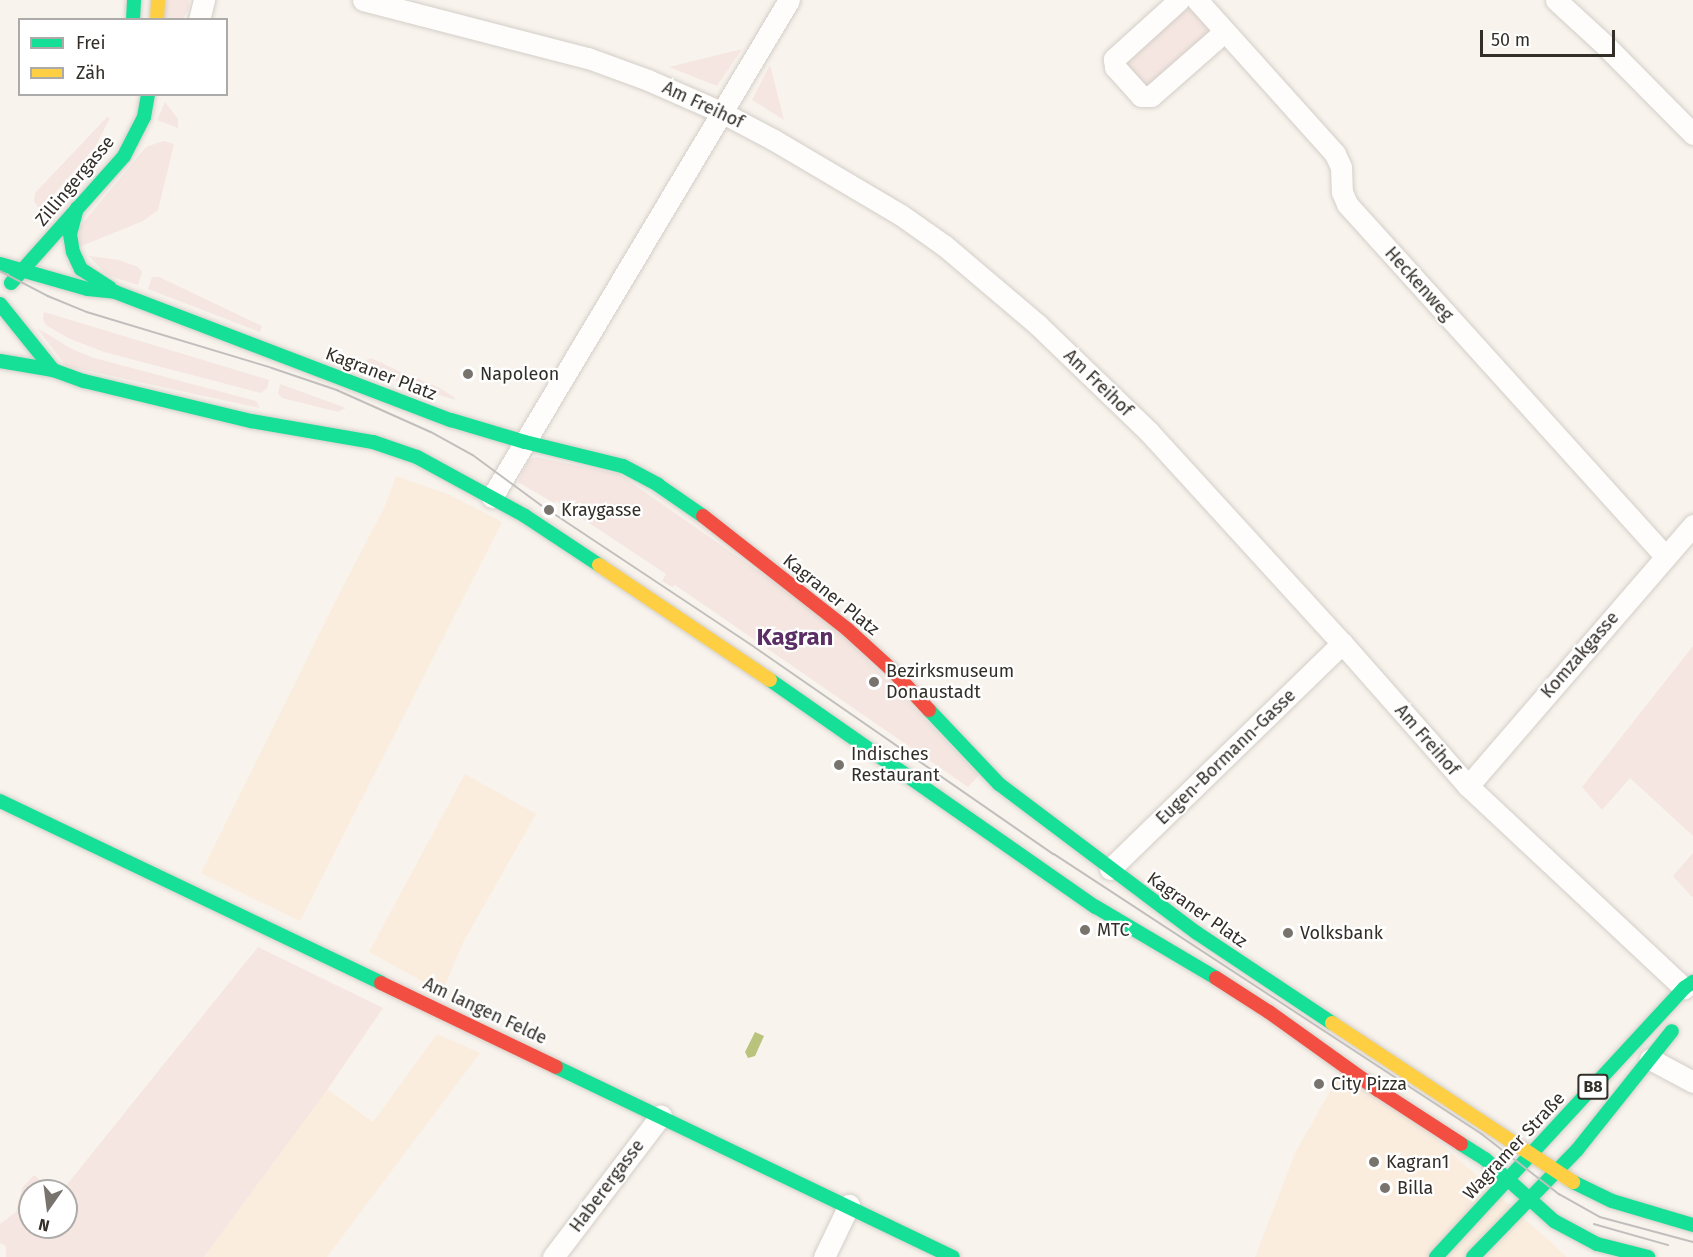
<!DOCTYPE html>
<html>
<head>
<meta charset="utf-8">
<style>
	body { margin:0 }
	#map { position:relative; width:1693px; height:1257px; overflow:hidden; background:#f9f3ed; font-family:"Fira Sans",sans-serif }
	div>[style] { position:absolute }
	.built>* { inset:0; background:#faedde }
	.green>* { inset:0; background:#f5e6e1 }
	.water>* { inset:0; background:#b9c37c }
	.roads { filter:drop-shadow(0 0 2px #d3cec8) drop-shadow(0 0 2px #d3cec8) }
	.street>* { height:21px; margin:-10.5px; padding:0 10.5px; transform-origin:10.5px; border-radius:10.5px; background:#fefdfc }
	.fast>* { height:14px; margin:-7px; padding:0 7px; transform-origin:7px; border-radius:7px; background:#16e098 }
	.slow>* { height:14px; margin:-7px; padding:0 7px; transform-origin:7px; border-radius:7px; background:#ffcf43 }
	.jam>* { height:14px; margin:-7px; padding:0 7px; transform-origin:7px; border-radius:7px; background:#f24e42 }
	.tram>* { height:1.5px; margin:-0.75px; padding:0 0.75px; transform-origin:0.75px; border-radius:0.75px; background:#c1bfbd }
	.dots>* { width:16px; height:16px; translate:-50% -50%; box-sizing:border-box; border:3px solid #fff; border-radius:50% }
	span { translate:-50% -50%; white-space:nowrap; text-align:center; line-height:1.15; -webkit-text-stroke:4.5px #fff; paint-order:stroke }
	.shield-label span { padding:2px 4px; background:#fff; border:2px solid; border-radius:4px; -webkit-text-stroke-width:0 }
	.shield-label { font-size:16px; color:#332e28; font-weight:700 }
	.street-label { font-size:18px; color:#332e28 }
	.poi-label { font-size:18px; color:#332e28 }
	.left { translate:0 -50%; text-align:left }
	.district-label { font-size:24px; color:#5b2f64; font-weight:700 }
	.legend { position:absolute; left:18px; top:18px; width:210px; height:78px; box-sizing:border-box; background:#fff; border:2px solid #adaba9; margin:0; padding:8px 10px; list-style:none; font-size:18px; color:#332e28 }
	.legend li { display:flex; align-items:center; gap:12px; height:30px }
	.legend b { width:30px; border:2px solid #adaba9 }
	.north { position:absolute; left:18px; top:1179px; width:60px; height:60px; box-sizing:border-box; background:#fff; border:2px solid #adaba9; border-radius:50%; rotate:194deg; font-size:16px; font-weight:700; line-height:24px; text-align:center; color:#332e28 }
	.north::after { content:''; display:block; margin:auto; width:21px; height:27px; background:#78736d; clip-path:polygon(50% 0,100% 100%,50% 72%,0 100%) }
	.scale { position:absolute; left:1480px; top:30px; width:135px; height:27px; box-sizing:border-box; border:3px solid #332e28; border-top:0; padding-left:8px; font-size:18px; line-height:21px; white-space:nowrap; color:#332e28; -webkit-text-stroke:4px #fff; paint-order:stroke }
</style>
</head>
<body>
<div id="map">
	<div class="built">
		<div style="clip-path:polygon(396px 476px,450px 495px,502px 522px,300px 921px,201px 873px,338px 596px,385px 506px)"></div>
		<div style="clip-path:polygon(465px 774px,536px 814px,464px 941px,442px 992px,369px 952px)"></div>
		<div style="clip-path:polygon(437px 1034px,480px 1053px,327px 1257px,204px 1257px,327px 1089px,373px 1122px)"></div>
		<div style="clip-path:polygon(1348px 1060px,1567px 1257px,1255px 1257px,1296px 1151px)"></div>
	</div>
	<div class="green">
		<div style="clip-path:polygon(162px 0,189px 0,189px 8px,183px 19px,161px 20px)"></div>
		<div style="clip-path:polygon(1187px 1px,1214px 33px,1147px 93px,1119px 62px)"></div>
		<div style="clip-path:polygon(742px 49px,717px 86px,669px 67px)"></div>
		<div style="clip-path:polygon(770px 65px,784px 120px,752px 100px)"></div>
		<div style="clip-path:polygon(165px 102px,178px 119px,178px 128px,157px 120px)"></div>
		<div style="clip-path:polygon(107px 117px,110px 118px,95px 147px,40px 210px,34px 201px,35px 193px)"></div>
		<div style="clip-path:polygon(163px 141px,174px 144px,158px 210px,143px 221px,79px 247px,78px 229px,146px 147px)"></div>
		<div style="clip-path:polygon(89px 256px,119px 260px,138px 267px,142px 272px,138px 285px,107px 275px)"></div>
		<div style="clip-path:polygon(152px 277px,159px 277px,262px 326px,260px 332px,148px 289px)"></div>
		<div style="clip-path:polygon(44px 312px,269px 380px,267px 388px,261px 393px,104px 352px,68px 338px,46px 325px,43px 319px)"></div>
		<div style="clip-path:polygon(37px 328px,72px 349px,94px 358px,256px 401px,260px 408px,66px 366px)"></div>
		<div style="clip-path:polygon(371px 358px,405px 374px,402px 383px,363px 369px,367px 360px)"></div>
		<div style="clip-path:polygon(417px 378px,440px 388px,454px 397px,455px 400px,414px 387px)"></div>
		<div style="clip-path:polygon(280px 384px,305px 393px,346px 408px,338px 412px,282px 398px,278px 394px)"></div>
		<div style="clip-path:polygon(536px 457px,619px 474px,828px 620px,979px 775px,968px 787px,675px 585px,672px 587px,662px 581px,666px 574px,556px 501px,554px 503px,518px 482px,529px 460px)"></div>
		<div style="clip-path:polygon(1693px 646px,1693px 836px,1630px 778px,1602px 810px,1582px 787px)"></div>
		<div style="clip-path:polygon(1693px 853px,1693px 896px,1692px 897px,1673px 876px)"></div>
		<div style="clip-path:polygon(258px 947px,383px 1008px,327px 1090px,204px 1257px,6px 1257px,6px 1246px,0 1243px,0 1224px,16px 1212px,22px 1188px,34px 1175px,53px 1191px,30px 1191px,30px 1227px,66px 1227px,66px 1198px,78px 1202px,65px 1187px)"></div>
	</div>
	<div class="water">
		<div style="clip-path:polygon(755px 1032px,764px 1036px,755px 1056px,748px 1058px,745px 1052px)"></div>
	</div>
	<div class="roads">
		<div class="street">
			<div style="left:363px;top:0;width:232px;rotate:14.5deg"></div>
			<div style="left:588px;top:58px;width:64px;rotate:20.1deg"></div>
			<div style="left:648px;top:80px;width:80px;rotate:23.7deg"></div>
			<div style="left:721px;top:112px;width:60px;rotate:27.8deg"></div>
			<div style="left:774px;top:140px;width:147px;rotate:30.6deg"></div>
			<div style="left:901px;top:215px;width:54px;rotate:35.2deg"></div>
			<div style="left:945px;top:246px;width:122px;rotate:40.3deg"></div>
			<div style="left:1038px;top:325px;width:154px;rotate:43.9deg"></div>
			<div style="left:1149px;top:432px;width:286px;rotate:47.6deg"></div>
			<div style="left:1342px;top:643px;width:191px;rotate:48.6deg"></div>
			<div style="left:1468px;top:786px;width:296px;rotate:43.1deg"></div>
			<div style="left:1179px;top:0;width:88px;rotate:137.8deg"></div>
			<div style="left:1114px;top:59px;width:8px;rotate:83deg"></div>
			<div style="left:1115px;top:67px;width:39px;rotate:48deg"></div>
			<div style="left:1141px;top:96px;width:10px"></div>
			<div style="left:1151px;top:96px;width:98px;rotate:-41.3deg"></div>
			<div style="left:1197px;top:0;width:207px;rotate:48.1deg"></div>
			<div style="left:1335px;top:154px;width:14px;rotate:65deg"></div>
			<div style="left:1341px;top:167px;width:25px;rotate:88deg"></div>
			<div style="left:1342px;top:192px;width:13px;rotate:67deg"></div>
			<div style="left:1347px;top:204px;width:474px;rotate:47.9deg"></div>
			<div style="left:1556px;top:0;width:68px;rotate:42.6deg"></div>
			<div style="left:1606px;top:46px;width:124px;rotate:45.3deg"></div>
			<div style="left:199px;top:20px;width:21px;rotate:-76deg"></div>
			<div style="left:492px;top:497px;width:579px;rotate:-59.14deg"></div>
			<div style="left:1468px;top:786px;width:345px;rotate:-49.2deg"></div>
			<div style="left:1110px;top:869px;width:324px;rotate:-44.2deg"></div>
			<div style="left:1650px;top:1059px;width:49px;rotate:28.1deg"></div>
			<div style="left:553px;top:1257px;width:178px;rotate:-52.7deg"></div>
			<div style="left:824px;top:1257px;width:58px;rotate:-64.3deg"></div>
		</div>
		<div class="fast">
			<div style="left:133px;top:20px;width:20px;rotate:-87deg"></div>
			<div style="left:77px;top:208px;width:27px;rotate:105deg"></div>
			<div style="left:70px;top:234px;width:18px;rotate:81deg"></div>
			<div style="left:73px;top:252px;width:19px;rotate:65deg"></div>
			<div style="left:81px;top:269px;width:35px;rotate:33deg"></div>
			<div style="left:0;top:264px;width:91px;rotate:15.9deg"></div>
			<div style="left:88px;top:289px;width:27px;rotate:6deg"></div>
			<div style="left:115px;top:292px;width:360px;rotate:20.9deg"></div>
			<div style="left:451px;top:420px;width:77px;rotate:16.6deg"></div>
			<div style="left:525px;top:442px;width:101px;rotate:13.8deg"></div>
			<div style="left:623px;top:466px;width:40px;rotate:28deg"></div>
			<div style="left:658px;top:485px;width:55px;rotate:34.6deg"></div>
			<div style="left:11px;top:283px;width:170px;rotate:-48.3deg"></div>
			<div style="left:124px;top:156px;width:44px;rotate:-62.9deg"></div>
			<div style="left:144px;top:117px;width:23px;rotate:-80deg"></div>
			<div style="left:0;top:304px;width:85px;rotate:51.2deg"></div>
			<div style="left:53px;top:370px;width:33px;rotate:20deg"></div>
			<div style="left:84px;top:381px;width:172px;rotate:13.5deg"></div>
			<div style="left:251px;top:421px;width:124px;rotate:9.8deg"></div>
			<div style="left:373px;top:442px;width:46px;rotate:18.8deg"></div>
			<div style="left:417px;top:457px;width:123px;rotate:28.6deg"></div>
			<div style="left:525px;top:516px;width:89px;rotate:33.5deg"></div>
			<div style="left:0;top:361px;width:54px;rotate:9.6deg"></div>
			<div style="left:770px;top:680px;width:397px;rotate:34.9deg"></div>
			<div style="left:1096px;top:907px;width:139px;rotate:30.6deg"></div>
			<div style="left:929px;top:710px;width:102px;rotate:46.6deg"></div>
			<div style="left:999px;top:784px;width:248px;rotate:37deg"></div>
			<div style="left:1197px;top:933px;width:162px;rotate:33.7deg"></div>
			<div style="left:0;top:801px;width:422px;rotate:25.5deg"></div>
			<div style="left:556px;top:1067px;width:440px;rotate:25.6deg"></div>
			<div style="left:1461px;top:1144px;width:28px;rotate:32deg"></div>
			<div style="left:1485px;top:1159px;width:93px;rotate:41.9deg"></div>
			<div style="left:1554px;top:1221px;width:49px;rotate:28.1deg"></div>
			<div style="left:1597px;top:1244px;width:53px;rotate:14.3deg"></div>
			<div style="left:1573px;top:1182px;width:43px;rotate:26deg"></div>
			<div style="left:1612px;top:1201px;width:84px;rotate:16.5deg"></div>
			<div style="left:1436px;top:1257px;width:366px;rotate:-47.3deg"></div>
			<div style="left:1684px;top:988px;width:11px;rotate:-34deg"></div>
			<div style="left:1473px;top:1257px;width:149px;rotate:-45.8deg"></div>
			<div style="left:1577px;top:1150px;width:152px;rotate:-51.4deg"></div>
		</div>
		<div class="slow">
			<div style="left:157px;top:20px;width:20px;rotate:-87deg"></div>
			<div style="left:599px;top:565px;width:206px;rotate:33.9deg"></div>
			<div style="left:1332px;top:1023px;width:289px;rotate:33.4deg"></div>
		</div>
		<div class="jam">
			<div style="left:703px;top:516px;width:183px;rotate:38.1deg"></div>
			<div style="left:847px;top:629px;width:59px;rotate:42.3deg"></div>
			<div style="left:891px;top:669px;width:56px;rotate:47.2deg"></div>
			<div style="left:1216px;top:978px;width:63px;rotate:32.7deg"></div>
			<div style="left:1269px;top:1012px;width:134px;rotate:35.6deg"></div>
			<div style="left:1378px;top:1090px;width:99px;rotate:33deg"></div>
			<div style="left:381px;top:983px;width:194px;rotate:25.6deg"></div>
		</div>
	</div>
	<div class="tram">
		<div style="left:0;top:271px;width:54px;rotate:27.5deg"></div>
		<div style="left:48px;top:296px;width:42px;rotate:22.3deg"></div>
		<div style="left:87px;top:312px;width:193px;rotate:16.8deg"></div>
		<div style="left:272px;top:368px;width:69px;rotate:18.7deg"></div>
		<div style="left:337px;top:390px;width:103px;rotate:24.1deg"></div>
		<div style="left:431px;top:432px;width:48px;rotate:28.7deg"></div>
		<div style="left:473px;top:455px;width:84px;rotate:36.3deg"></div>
		<div style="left:541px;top:505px;width:258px;rotate:33.6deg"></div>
		<div style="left:756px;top:648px;width:362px;rotate:34.7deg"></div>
		<div style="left:1054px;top:854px;width:511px;rotate:33.19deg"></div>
		<div style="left:1482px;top:1134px;width:98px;rotate:37.9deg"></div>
		<div style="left:1559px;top:1194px;width:47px;rotate:29.3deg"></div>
		<div style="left:1600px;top:1217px;width:96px;rotate:15deg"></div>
		<div style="left:1594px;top:1224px;width:77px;rotate:15.8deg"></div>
	</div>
	<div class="dots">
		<div style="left:468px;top:374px;background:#78736d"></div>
		<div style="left:549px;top:510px;background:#78736d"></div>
		<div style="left:874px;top:682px;background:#78736d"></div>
		<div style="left:839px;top:765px;background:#78736d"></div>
		<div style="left:1085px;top:930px;background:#78736d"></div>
		<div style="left:1288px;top:933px;background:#78736d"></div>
		<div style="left:1319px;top:1084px;background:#78736d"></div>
		<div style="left:1374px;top:1162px;background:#78736d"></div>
		<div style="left:1385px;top:1188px;background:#78736d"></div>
	</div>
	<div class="shield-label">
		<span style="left:1593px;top:1087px">B8</span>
	</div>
	<div class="street-label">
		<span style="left:703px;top:105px;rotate:25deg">Am Freihof</span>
		<span style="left:75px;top:181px;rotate:-50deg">Zillingergasse</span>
		<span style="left:1419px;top:284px;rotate:48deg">Heckenweg</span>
		<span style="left:381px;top:374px;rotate:21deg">Kagraner Platz</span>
		<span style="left:1098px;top:383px;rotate:44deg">Am Freihof</span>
		<span style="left:831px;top:595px;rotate:39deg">Kagraner Platz</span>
		<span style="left:1580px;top:655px;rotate:-49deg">Komzakgasse</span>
		<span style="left:1427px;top:740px;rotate:49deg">Am Freihof</span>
		<span style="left:1226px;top:757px;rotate:-44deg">Eugen-Bormann-Gasse</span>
		<span style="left:1197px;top:910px;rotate:35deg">Kagraner Platz</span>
		<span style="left:485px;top:1011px;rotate:25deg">Am langen Felde</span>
		<span style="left:1514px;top:1146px;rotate:-47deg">Wagramer Straße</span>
		<span style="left:607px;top:1186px;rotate:-53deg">Haberergasse</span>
	</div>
	<div class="poi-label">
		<span class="left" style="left:480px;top:374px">Napoleon</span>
		<span class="left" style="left:561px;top:510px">Kraygasse</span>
		<span class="left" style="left:886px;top:682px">Bezirksmuseum<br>Donaustadt</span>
		<span class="left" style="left:851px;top:765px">Indisches<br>Restaurant</span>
		<span class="left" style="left:1097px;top:930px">MTC</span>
		<span class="left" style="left:1300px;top:933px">Volksbank</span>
		<span class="left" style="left:1331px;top:1084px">City Pizza</span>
		<span class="left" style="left:1386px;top:1162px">Kagran1</span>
		<span class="left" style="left:1397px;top:1188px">Billa</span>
	</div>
	<div class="district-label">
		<span style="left:795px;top:638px">Kagran</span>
	</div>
	<ul class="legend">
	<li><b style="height:8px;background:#16e098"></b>Frei</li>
	<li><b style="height:8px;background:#ffcf43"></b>Zäh</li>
	</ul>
	<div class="north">N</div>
	<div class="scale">50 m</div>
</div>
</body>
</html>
